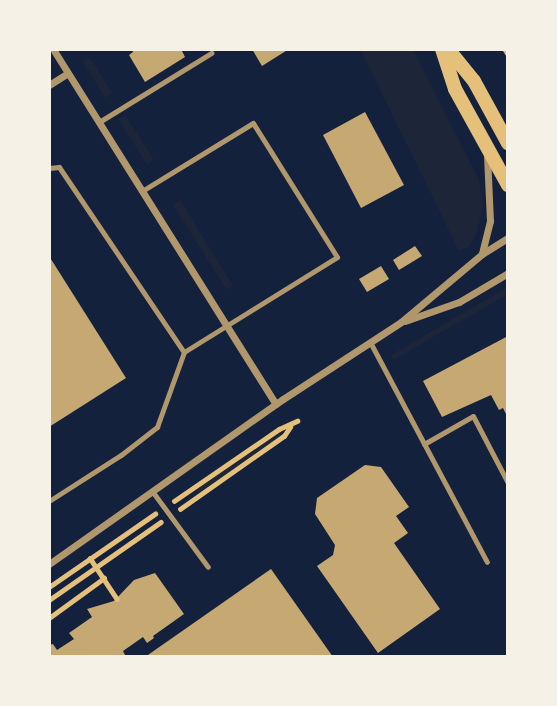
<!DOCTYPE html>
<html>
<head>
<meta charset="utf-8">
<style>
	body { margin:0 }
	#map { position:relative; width:557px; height:706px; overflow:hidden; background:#14213d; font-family:Jost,sans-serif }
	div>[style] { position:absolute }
	.green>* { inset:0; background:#1d2539 }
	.building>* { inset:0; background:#c6a872 }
	.path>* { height:4.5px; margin:-2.25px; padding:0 2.25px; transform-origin:2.25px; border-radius:2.25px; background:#e5c07b }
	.service>* { height:5px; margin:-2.5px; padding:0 2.5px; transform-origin:2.5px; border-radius:2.5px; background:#b1986c }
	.minor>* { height:7px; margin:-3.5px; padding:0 3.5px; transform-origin:3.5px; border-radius:3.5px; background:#b1986c }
	.secondary>* { height:14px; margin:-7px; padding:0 7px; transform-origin:7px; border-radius:7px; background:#e5c07b }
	span { translate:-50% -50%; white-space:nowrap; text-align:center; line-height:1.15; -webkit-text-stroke:7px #f6f1e7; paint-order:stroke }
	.frame { position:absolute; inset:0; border:51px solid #f6f1e7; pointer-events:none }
</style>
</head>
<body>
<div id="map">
	<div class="green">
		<div style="clip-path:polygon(360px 49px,413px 49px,479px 180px,483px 205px,477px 232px,469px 247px,459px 251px)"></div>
		<div style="clip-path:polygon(90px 58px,112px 93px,105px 98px,83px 62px)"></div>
		<div style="clip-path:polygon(125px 115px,154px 160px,147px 165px,118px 119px)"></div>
		<div style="clip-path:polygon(180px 200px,233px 286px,227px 290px,173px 205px)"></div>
		<div style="clip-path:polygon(508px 287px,508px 294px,393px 360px,391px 355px)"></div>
		<div style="clip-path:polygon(280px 430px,283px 434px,199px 493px,196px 489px)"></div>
	</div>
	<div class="building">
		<div style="clip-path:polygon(132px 49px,181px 49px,185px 57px,145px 82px,129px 55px,133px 52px)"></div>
		<div style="clip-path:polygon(252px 49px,289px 49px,262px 66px)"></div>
		<div style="clip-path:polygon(365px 112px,404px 185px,361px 208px,323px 135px)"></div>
		<div style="clip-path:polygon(415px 246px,422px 256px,399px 270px,393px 260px)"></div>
		<div style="clip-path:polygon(49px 256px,126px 378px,49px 427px)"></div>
		<div style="clip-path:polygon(381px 266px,389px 279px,367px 292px,359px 279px)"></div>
		<div style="clip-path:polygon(508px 336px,508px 418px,503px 408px,499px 410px,491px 395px,442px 417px,423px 381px)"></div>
		<div style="clip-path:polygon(365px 465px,381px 467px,409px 507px,396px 516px,408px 533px,394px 543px,440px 609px,378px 653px,317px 566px,333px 555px,335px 545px,315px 514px,317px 498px)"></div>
		<div style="clip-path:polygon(271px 569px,333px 657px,145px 657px)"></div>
		<div style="clip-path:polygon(155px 573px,184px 614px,153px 636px,154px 638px,147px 643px,143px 637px,123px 651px,125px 655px,122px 657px,49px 657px,49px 645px,53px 644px,57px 650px,74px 639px,69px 633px,92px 617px,87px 609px,114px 601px,134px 580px)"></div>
	</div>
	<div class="path">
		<div style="left:505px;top:49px;width:6px;rotate:59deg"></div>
		<div style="left:174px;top:501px;width:127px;rotate:-34.4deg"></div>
		<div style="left:279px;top:429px;width:20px;rotate:-24deg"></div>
		<div style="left:180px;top:509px;width:127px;rotate:-35.1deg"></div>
		<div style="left:284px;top:436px;width:11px;rotate:-56deg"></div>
		<div style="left:90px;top:558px;width:49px;rotate:56.6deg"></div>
		<div style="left:49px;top:587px;width:129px;rotate:-34.6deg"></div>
		<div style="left:49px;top:600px;width:136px;rotate:-34.9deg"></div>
		<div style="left:49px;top:618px;width:68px;rotate:-36deg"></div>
	</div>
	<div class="service">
		<div style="left:99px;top:122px;width:132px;rotate:-31.6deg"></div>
		<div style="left:49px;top:168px;width:10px;rotate:-6deg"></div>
		<div style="left:59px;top:167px;width:223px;rotate:56deg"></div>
		<div style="left:370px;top:342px;width:249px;rotate:62deg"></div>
		<div style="left:424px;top:444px;width:56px;rotate:-29.7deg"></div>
		<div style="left:473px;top:416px;width:76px;rotate:62.4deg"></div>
		<div style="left:152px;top:491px;width:94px;rotate:53.6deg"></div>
		<div style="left:49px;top:501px;width:85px;rotate:-32.6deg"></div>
		<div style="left:121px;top:455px;width:46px;rotate:-37.9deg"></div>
		<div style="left:157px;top:427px;width:80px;rotate:-70.2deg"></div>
		<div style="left:184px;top:352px;width:180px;rotate:-31.8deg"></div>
		<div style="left:337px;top:257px;width:158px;rotate:-122.1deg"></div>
		<div style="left:253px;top:123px;width:130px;rotate:148.5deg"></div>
	</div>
	<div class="minor">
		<div style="left:53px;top:49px;width:419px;rotate:57.9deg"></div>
		<div style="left:49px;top:85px;width:22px;rotate:-32deg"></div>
		<div style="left:482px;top:253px;width:33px;rotate:-76deg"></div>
		<div style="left:490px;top:221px;width:66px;rotate:-92.6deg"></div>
		<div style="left:405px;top:321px;width:57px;rotate:-19.4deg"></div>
		<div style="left:459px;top:302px;width:57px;rotate:-30.6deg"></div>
		<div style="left:49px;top:564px;width:286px;rotate:-35.2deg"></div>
		<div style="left:283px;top:399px;width:141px;rotate:-33.1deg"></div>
		<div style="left:401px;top:322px;width:106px;rotate:-40deg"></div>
		<div style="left:482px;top:254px;width:31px;rotate:-32deg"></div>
	</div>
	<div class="secondary">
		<div style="left:442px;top:49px;width:42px;rotate:72deg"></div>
		<div style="left:455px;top:89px;width:110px;rotate:61.1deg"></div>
		<div style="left:448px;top:49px;width:41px;rotate:50.9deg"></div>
		<div style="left:474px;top:81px;width:71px;rotate:61.3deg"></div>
	</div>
	<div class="frame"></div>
</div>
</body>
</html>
